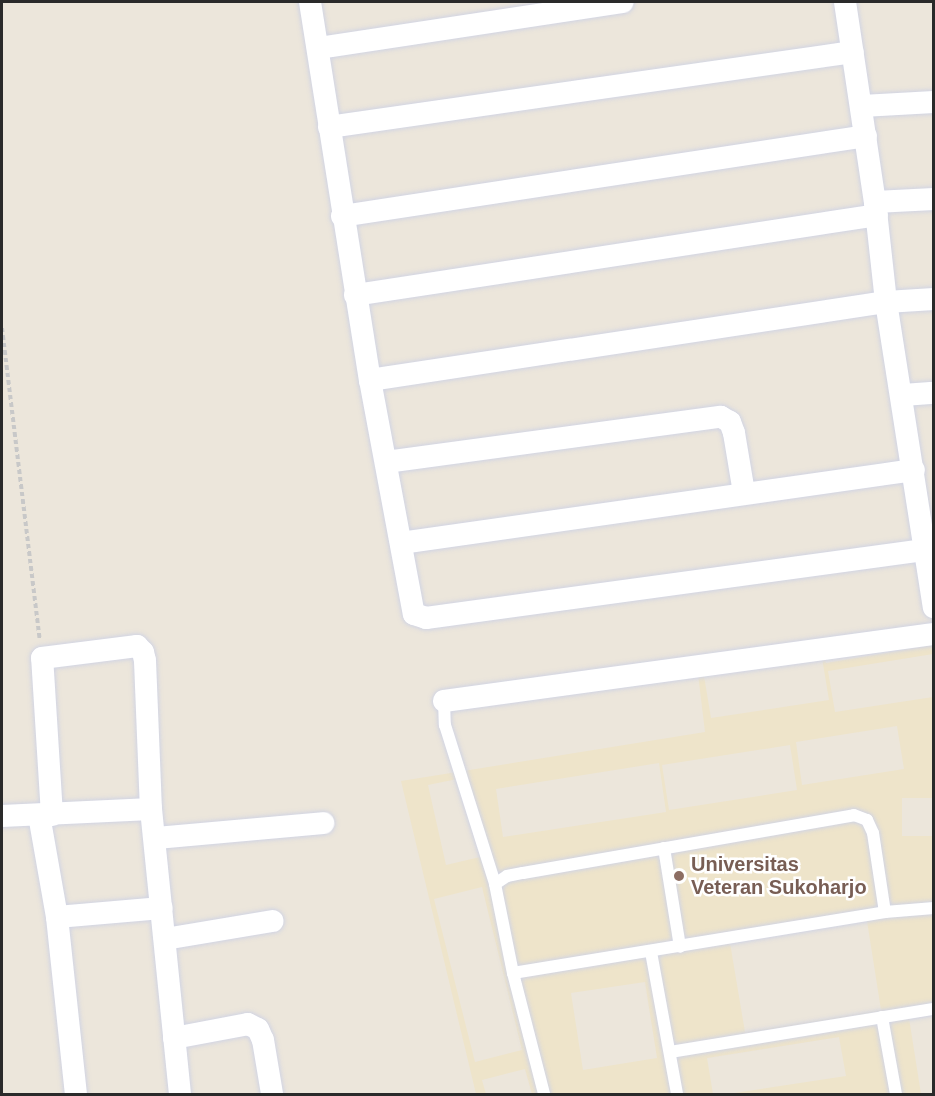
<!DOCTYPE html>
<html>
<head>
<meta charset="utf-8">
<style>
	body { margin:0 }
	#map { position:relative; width:935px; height:1096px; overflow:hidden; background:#ece6db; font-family:Helvetica,sans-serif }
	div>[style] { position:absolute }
	.education>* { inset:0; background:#eee4ca }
	.path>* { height:4px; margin-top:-2px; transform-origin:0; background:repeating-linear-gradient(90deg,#c8c8c8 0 4.5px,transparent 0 7.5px) }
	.roads { filter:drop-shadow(0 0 2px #d1d4e3) drop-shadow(0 0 2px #d1d4e3) }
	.service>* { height:12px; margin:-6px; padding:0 6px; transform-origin:6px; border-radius:6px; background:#fff }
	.minor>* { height:22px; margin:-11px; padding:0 11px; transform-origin:11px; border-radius:11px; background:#fff }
	.dots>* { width:16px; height:16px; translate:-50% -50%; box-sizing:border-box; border:3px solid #fff; border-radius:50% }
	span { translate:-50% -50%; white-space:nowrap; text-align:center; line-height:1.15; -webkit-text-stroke:5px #fff; paint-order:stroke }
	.education-label { font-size:20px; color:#785e54; font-weight:700 }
	.left { translate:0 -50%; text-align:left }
	.frame { position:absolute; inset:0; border:3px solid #2a2a2a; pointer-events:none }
</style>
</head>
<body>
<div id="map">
	<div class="education">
		<div style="clip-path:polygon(evenodd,933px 645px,933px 654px,828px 671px,835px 712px,933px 697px,933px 798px,902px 798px,902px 836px,933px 836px,933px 1014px,909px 1018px,921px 1094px,728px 1094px,846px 1076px,839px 1037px,707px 1058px,713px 1094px,532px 1094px,525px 1069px,482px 1080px,486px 1094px,476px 1094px,401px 781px,705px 732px,698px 674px,824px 654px,826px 663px,933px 645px,822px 658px,829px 700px,711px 718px,704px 676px,822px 658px,933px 645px,897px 726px,904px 769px,802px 785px,796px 742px,897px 726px,933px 645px,790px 745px,797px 790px,669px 810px,662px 765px,790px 745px,933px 645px,659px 763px,666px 812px,503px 837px,496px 789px,659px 763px,933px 645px,462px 778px,480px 857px,446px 865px,428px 785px,462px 778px,933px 645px,482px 887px,522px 1050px,475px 1062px,434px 899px,482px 887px,933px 645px,867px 921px,881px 1010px,745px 1032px,730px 943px,867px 921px,933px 645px,645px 982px,657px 1058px,583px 1070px,571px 993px,645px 982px)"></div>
	</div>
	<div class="path">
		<div style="left:2px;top:328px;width:314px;rotate:83.1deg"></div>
	</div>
	<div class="roads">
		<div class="service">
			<div style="left:444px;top:701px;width:24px;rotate:88deg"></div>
			<div style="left:445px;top:725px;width:167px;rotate:72.5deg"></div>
			<div style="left:495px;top:884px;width:91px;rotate:78.6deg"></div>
			<div style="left:513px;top:973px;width:125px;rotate:75.6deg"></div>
			<div style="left:664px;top:848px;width:100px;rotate:80.8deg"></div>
			<div style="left:495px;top:884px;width:14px;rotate:-34deg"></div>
			<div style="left:507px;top:876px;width:16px;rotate:-11deg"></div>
			<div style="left:523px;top:873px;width:336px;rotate:-9.9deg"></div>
			<div style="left:854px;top:815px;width:14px;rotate:21deg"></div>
			<div style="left:867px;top:820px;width:14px;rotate:65deg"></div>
			<div style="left:873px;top:833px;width:80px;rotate:81.4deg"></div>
			<div style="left:651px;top:952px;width:144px;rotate:79.6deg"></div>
			<div style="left:513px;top:973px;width:377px;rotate:-9.3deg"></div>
			<div style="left:885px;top:912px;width:49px;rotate:-4.7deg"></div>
			<div style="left:882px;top:1017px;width:78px;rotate:79.7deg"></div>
			<div style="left:670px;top:1052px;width:267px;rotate:-9.3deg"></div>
		</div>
		<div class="minor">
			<div style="left:310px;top:2px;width:383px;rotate:81deg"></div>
			<div style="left:370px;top:380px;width:238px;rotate:79.4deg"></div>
			<div style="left:414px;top:614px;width:13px;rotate:18deg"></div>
			<div style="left:426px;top:618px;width:503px;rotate:-7.78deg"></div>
			<div style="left:845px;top:2px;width:202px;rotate:81.5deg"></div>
			<div style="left:875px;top:202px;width:101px;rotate:83.7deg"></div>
			<div style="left:886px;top:302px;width:309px;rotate:81.1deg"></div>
			<div style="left:319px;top:48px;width:307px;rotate:-8.6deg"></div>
			<div style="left:862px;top:106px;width:72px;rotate:-3.2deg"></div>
			<div style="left:329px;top:127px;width:529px;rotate:-8.15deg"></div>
			<div style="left:875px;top:202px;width:59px;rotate:-2.9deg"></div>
			<div style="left:342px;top:216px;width:530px;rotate:-8.68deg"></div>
			<div style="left:355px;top:295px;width:528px;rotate:-8.71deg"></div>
			<div style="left:370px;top:380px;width:522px;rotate:-8.6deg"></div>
			<div style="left:886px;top:302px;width:48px;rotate:-3.6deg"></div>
			<div style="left:903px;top:395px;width:31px;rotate:-4deg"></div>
			<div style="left:386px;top:462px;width:338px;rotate:-7.7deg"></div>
			<div style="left:721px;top:417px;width:10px;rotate:29deg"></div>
			<div style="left:730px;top:422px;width:12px;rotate:70deg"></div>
			<div style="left:734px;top:433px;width:61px;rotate:80.5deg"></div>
			<div style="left:401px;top:543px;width:518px;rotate:-8.1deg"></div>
			<div style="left:444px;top:701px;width:495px;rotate:-7.8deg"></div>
			<div style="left:39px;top:815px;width:104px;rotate:80deg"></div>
			<div style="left:57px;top:917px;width:178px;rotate:83.9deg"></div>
			<div style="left:52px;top:815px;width:157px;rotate:-93.6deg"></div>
			<div style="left:42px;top:658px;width:96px;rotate:-7.2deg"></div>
			<div style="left:137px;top:646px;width:8px;rotate:45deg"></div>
			<div style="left:143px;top:652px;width:9px;rotate:77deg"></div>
			<div style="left:145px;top:661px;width:148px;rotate:87.7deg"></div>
			<div style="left:2px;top:816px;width:149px;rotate:-2.7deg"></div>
			<div style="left:151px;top:809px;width:286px;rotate:84.2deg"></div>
			<div style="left:156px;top:838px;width:168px;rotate:-5.1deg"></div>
			<div style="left:57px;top:917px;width:105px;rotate:-4.9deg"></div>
			<div style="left:165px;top:939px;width:109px;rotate:-9.5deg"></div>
			<div style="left:174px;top:1038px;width:75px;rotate:-10.7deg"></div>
			<div style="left:248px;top:1024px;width:11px;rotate:27deg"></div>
			<div style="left:258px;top:1029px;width:12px;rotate:66deg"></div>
			<div style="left:263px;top:1040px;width:55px;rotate:80.5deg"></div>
		</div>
	</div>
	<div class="dots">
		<div style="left:679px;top:876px;background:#8d6e63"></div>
	</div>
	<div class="education-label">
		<span class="left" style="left:691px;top:876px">Universitas<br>Veteran Sukoharjo</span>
	</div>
	<div class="frame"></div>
</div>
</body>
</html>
